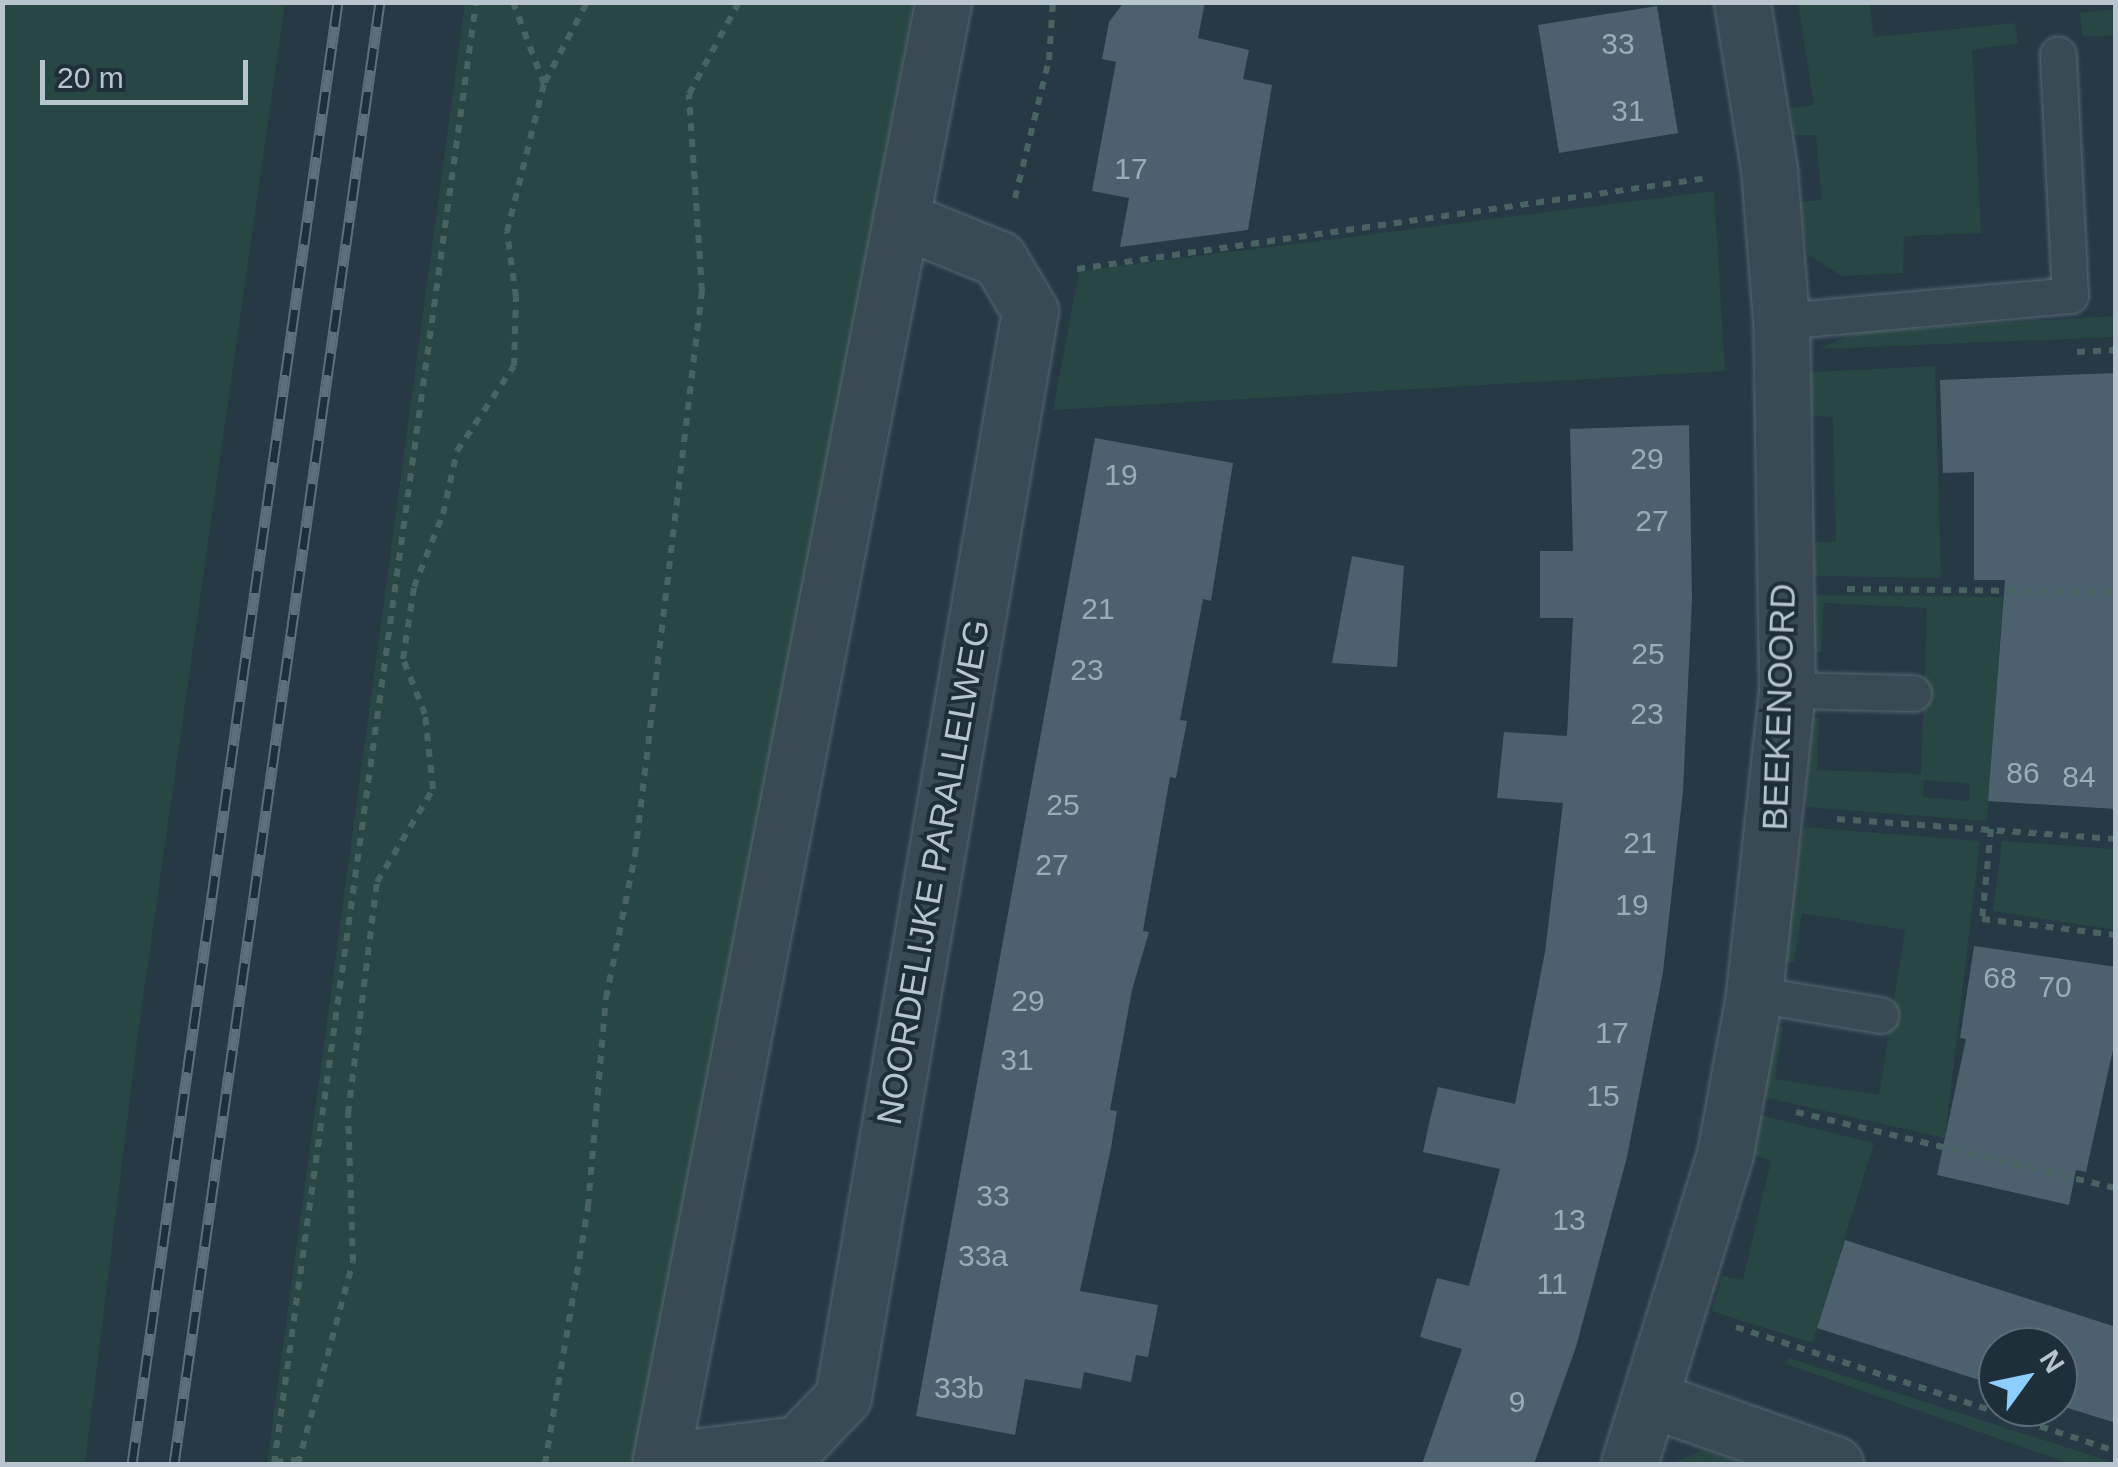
<!DOCTYPE html>
<html>
<head>
<meta charset="utf-8">
<style>
	body { margin:0 }
	#map { position:relative; width:2118px; height:1467px; overflow:hidden; background:#263945; font-family:Arial,sans-serif }
	div>[style] { position:absolute }
	.green>* { inset:0; background:#284644 }
	.building>* { inset:0; background:#4c616d }
	.path>* { height:6px; margin-top:-3px; transform-origin:0; background:repeating-linear-gradient(90deg,#486361 0 8px,transparent 0 16px) }
	.roads { filter:drop-shadow(0 0 2px #596772) drop-shadow(0 0 2px #596772) }
	.lane>* { height:35px; margin:-17.5px; padding:0 17.5px; transform-origin:17.5px; border-radius:17.5px; background:#3a4a54 }
	.street>* { height:55px; margin:-27.5px; padding:0 27.5px; transform-origin:27.5px; border-radius:27.5px; background:#3a4a54 }
	.rail>* { height:11px; margin-top:-5.5px; transform-origin:0; background:repeating-linear-gradient(90deg,#1f2f3a 0 22px,#5c6f7b 0 44px); box-sizing:border-box; border-block:2px solid #5c6f7b }
	span { translate:-50% -50%; white-space:nowrap; text-align:center; line-height:1.15; -webkit-text-stroke:8px #1f2f3a; paint-order:stroke }
	.number-label { font-size:30px; color:#9dabb6 }
	.number-label span { -webkit-text-stroke-width:0 }
	.street-label { font-size:35px; color:#b8c4ce }
	.frame { position:absolute; inset:0; border:5px solid #b8c4ce; pointer-events:none }
	.north { position:absolute; left:1978px; top:1327px; width:100px; height:100px; box-sizing:border-box; background:#1f2f3a; border:2px solid #5c6b75; border-radius:50%; rotate:57deg; font-size:28px; font-weight:700; line-height:40px; text-align:center; color:#b8c4ce }
	.north::after { content:''; display:block; margin:auto; width:35px; height:45px; background:#8ccefe; clip-path:polygon(50% 0,100% 100%,50% 72%,0 100%) }
	.scale { position:absolute; left:40px; top:60px; width:208px; height:45px; box-sizing:border-box; border:5px solid #b8c4ce; border-top:0; padding-left:12px; font-size:30px; line-height:35px; white-space:nowrap; color:#b8c4ce; -webkit-text-stroke:8px #1f2f3a; paint-order:stroke }
</style>
</head>
<body>
<div id="map">
	<div class="green">
		<div style="clip-path:polygon(2px 3px,285px 3px,138px 1033px,85px 1464px,3px 1464px)"></div>
		<div style="clip-path:polygon(465px 3px,913px 3px,643px 1464px,267px 1464px)"></div>
		<div style="clip-path:polygon(1798px 3px,1869px 3px,1874px 37px,2015px 23px,2018px 43px,1972px 50px,1981px 233px,1904px 236px,1903px 273px,1842px 276px,1808px 255px,1800px 202px,1822px 200px,1816px 135px,1794px 135px,1791px 108px,1814px 105px)"></div>
		<div style="clip-path:polygon(2115px 9px,2115px 35px,2083px 37px,2080px 13px)"></div>
		<div style="clip-path:polygon(1714px 191px,1725px 371px,1053px 410px,1079px 271px)"></div>
		<div style="clip-path:polygon(2115px 316px,2115px 337px,1820px 349px,1855px 332px)"></div>
		<div style="clip-path:polygon(1935px 366px,1941px 578px,1814px 576px,1815px 543px,1836px 541px,1833px 417px,1812px 416px,1810px 372px)"></div>
		<div style="clip-path:polygon(evenodd,1814px 595px,2003px 597px,1987px 821px,1805px 807px,1811px 718px,1819px 718px,1817px 770px,1921px 774px,1927px 608px,1824px 603px,1821px 652px,1813px 652px,1814px 595px,1924px 780px,1970px 784px,1969px 801px,1923px 797px,1924px 780px)"></div>
		<div style="clip-path:polygon(1803px 827px,1980px 841px,1945px 1138px,1763px 1097px,1776px 1026px,1783px 1027px,1775px 1079px,1879px 1095px,1905px 930px,1802px 913px,1794px 962px,1784px 962px)"></div>
		<div style="clip-path:polygon(2002px 841px,2115px 849px,2115px 930px,1993px 911px)"></div>
		<div style="clip-path:polygon(1760px 1115px,1874px 1143px,1812px 1343px,1712px 1311px,1722px 1276px,1743px 1280px,1771px 1160px,1752px 1155px)"></div>
		<div style="clip-path:polygon(1789px 1358px,2115px 1463px,2115px 1464px,2070px 1464px,1786px 1364px)"></div>
		<div style="clip-path:polygon(1702px 1451px,1711px 1453px,1746px 1464px,1670px 1464px)"></div>
	</div>
	<div class="building">
		<div style="clip-path:polygon(1124px 2px,1205px 2px,1198px 38px,1249px 50px,1243px 79px,1272px 85px,1248px 230px,1120px 247px,1129px 198px,1092px 191px,1116px 62px,1102px 59px,1109px 22px)"></div>
		<div style="clip-path:polygon(1657px 6px,1678px 133px,1559px 153px,1538px 25px)"></div>
		<div style="clip-path:polygon(2116px 373px,2116px 809px,1988px 801px,2005px 580px,1974px 580px,1974px 472px,1943px 473px,1940px 380px)"></div>
		<div style="clip-path:polygon(1689px 425px,1692px 599px,1683px 791px,1663px 972px,1627px 1157px,1576px 1347px,1534px 1464px,1422px 1464px,1462px 1349px,1420px 1337px,1437px 1278px,1469px 1286px,1500px 1169px,1423px 1152px,1430px 1119px,1438px 1087px,1515px 1104px,1545px 952px,1563px 803px,1497px 798px,1504px 732px,1567px 736px,1573px 618px,1540px 618px,1540px 551px,1573px 551px,1570px 429px)"></div>
		<div style="clip-path:polygon(1095px 438px,1233px 463px,1211px 601px,1203px 599px,1180px 720px,1187px 721px,1176px 778px,1170px 777px,1143px 931px,1149px 932px,1132px 990px,1110px 1110px,1117px 1111px,1111px 1148px,1080px 1291px,1158px 1305px,1148px 1357px,1136px 1355px,1131px 1382px,1084px 1372px,1081px 1389px,1025px 1379px,1015px 1435px,916px 1416px)"></div>
		<div style="clip-path:polygon(1352px 556px,1404px 566px,1397px 667px,1332px 663px)"></div>
		<div style="clip-path:polygon(1974px 946px,2116px 967px,2116px 1036px,2086px 1172px,2076px 1170px,2069px 1205px,1937px 1175px,1966px 1039px,1960px 1038px)"></div>
		<div style="clip-path:polygon(1845px 1240px,2116px 1327px,2116px 1423px,2058px 1405px,2058px 1347px,1998px 1347px,1998px 1386px,1817px 1328px)"></div>
	</div>
	<div class="path">
		<div style="left:545px;top:82px;width:90px;rotate:-62.3deg"></div>
		<div style="left:1015px;top:198px;width:142px;rotate:-76.2deg"></div>
		<div style="left:1049px;top:60px;width:58px;rotate:-86.1deg"></div>
		<div style="left:1077px;top:269px;width:638px;rotate:-8.21deg"></div>
		<div style="left:2077px;top:352px;width:39px;rotate:-3deg"></div>
		<div style="left:1847px;top:589px;width:269px;rotate:0.6deg"></div>
		<div style="left:1837px;top:819px;width:280px;rotate:4.1deg"></div>
		<div style="left:1991px;top:829px;width:90px;rotate:95.7deg"></div>
		<div style="left:1982px;top:919px;width:135px;rotate:6.8deg"></div>
		<div style="left:1796px;top:1112px;width:329px;rotate:13.4deg"></div>
		<div style="left:1736px;top:1327px;width:400px;rotate:18.1deg"></div>
		<div style="left:275px;top:1462px;width:23px;rotate:-5deg"></div>
		<div style="left:274px;top:1464px;width:1476px;rotate:-82.13deg"></div>
		<div style="left:298px;top:1464px;width:209px;rotate:-74.8deg"></div>
		<div style="left:353px;top:1262px;width:148px;rotate:-91.9deg"></div>
		<div style="left:348px;top:1114px;width:234px;rotate:-82.9deg"></div>
		<div style="left:377px;top:882px;width:109px;rotate:-58.9deg"></div>
		<div style="left:433px;top:789px;width:75px;rotate:-96.1deg"></div>
		<div style="left:425px;top:714px;width:59px;rotate:-111.8deg"></div>
		<div style="left:403px;top:659px;width:73px;rotate:-81.3deg"></div>
		<div style="left:414px;top:587px;width:79px;rotate:-68.3deg"></div>
		<div style="left:443px;top:514px;width:65px;rotate:-77.5deg"></div>
		<div style="left:457px;top:451px;width:102px;rotate:-56.2deg"></div>
		<div style="left:514px;top:366px;width:69px;rotate:-88.3deg"></div>
		<div style="left:516px;top:297px;width:66px;rotate:-97.9deg"></div>
		<div style="left:507px;top:232px;width:153px;rotate:-76deg"></div>
		<div style="left:544px;top:84px;width:88px;rotate:-110.7deg"></div>
		<div style="left:545px;top:1464px;width:261px;rotate:-80.5deg"></div>
		<div style="left:588px;top:1207px;width:210px;rotate:-85.1deg"></div>
		<div style="left:606px;top:998px;width:146px;rotate:-78.5deg"></div>
		<div style="left:635px;top:855px;width:568px;rotate:-83.23deg"></div>
		<div style="left:702px;top:291px;width:197px;rotate:-93.8deg"></div>
		<div style="left:689px;top:94px;width:105px;rotate:-61.5deg"></div>
	</div>
	<div class="roads">
		<div class="lane">
			<div style="left:1781px;top:321px;width:290px;rotate:-5.1deg"></div>
			<div style="left:2070px;top:295px;width:241px;rotate:-92.9deg"></div>
			<div style="left:1787px;top:690px;width:126px;rotate:1.4deg"></div>
			<div style="left:1754px;top:994px;width:128px;rotate:9.5deg"></div>
		</div>
		<div class="street">
			<div style="left:1653px;top:1400px;width:193px;rotate:19.4deg"></div>
			<div style="left:661px;top:1461px;width:138px;rotate:-7.1deg"></div>
			<div style="left:798px;top:1444px;width:65px;rotate:-46.2deg"></div>
			<div style="left:843px;top:1397px;width:1102px;rotate:-80.23deg"></div>
			<div style="left:1030px;top:311px;width:61px;rotate:-120.8deg"></div>
			<div style="left:999px;top:259px;width:106px;rotate:-157.8deg"></div>
			<div style="left:660px;top:1464px;width:1489px;rotate:-79.04deg"></div>
			<div style="left:1629px;top:1464px;width:325px;rotate:-72.8deg"></div>
			<div style="left:1725px;top:1154px;width:163px;rotate:-79.7deg"></div>
			<div style="left:1754px;top:994px;width:306px;rotate:-83.8deg"></div>
			<div style="left:1787px;top:690px;width:369px;rotate:-90.9deg"></div>
			<div style="left:1781px;top:321px;width:152px;rotate:-94.5deg"></div>
			<div style="left:1769px;top:169px;width:169px;rotate:-99.2deg"></div>
		</div>
	</div>
	<div class="rail">
		<div style="left:132px;top:1464px;width:1476px;rotate:-81.98deg"></div>
		<div style="left:174px;top:1464px;width:1476px;rotate:-81.98deg"></div>
	</div>
	<div class="number-label">
		<span style="left:1618px;top:44px">33</span>
		<span style="left:1628px;top:111px">31</span>
		<span style="left:1131px;top:169px">17</span>
		<span style="left:1647px;top:459px">29</span>
		<span style="left:1121px;top:475px">19</span>
		<span style="left:1652px;top:521px">27</span>
		<span style="left:1098px;top:609px">21</span>
		<span style="left:1648px;top:654px">25</span>
		<span style="left:1087px;top:670px">23</span>
		<span style="left:1647px;top:714px">23</span>
		<span style="left:2023px;top:773px">86</span>
		<span style="left:2079px;top:777px">84</span>
		<span style="left:1063px;top:805px">25</span>
		<span style="left:1640px;top:843px">21</span>
		<span style="left:1052px;top:865px">27</span>
		<span style="left:1632px;top:905px">19</span>
		<span style="left:2000px;top:978px">68</span>
		<span style="left:2055px;top:987px">70</span>
		<span style="left:1028px;top:1001px">29</span>
		<span style="left:1612px;top:1033px">17</span>
		<span style="left:1017px;top:1060px">31</span>
		<span style="left:1603px;top:1096px">15</span>
		<span style="left:993px;top:1196px">33</span>
		<span style="left:1569px;top:1220px">13</span>
		<span style="left:983px;top:1256px">33a</span>
		<span style="left:1552px;top:1284px">11</span>
		<span style="left:959px;top:1388px">33b</span>
		<span style="left:1517px;top:1402px">9</span>
	</div>
	<div class="street-label">
		<span style="left:1779px;top:707px;rotate:-88deg">BEEKENOORD</span>
		<span style="left:933px;top:872px;rotate:-80deg">NOORDELIJKE PARALLELWEG</span>
	</div>
	<div class="frame"></div>
	<div class="north">N</div>
	<div class="scale">20 m</div>
</div>
</body>
</html>
